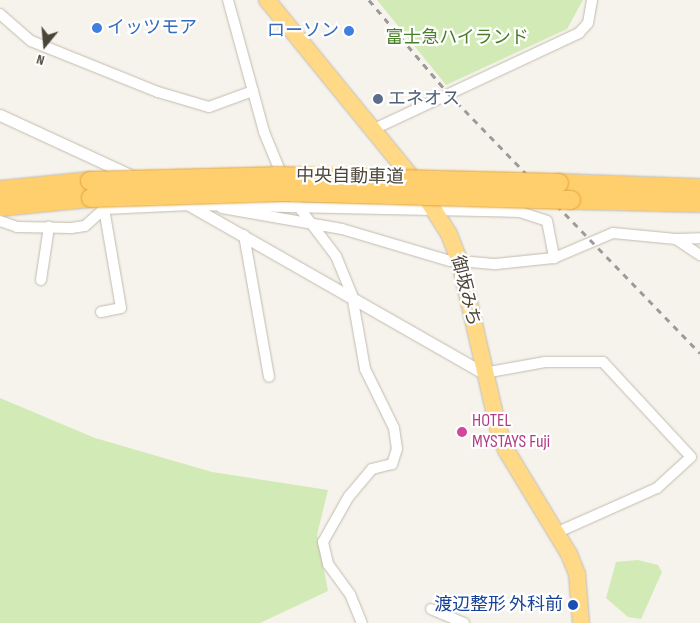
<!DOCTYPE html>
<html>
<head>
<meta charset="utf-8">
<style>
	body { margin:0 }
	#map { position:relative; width:700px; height:623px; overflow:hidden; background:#f6f3ec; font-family:"Sofia Sans Condensed","Noto Sans JP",sans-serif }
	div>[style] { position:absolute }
	.green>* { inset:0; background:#d2eab5 }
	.roads { filter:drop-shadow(0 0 1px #c2bbae) drop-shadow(0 0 1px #c2bbae) }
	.minor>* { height:10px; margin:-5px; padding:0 5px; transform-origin:5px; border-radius:5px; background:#fff }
	.tertiary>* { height:11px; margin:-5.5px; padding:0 5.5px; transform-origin:5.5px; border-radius:5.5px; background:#fff }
	.trunk>* { height:16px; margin:-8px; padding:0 8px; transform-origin:8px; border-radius:8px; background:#ffd985 }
	.motorway>* { height:18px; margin:-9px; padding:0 9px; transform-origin:9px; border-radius:9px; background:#ffcf6e }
	.rail>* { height:3px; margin-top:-1.5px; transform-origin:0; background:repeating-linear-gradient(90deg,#9a9a9a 0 6px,transparent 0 12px) }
	.bridges { filter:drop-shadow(0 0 1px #e0a43c) drop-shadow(0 0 1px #e0a43c) }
	.motorway-bridge>* { height:18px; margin:-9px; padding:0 9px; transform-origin:9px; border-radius:9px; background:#ffcf6e }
	.dots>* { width:14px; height:14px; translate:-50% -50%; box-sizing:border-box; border:2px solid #fff; border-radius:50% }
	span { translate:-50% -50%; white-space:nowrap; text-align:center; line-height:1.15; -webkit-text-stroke:4.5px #fff; paint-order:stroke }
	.shop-label { font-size:18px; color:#366cbe }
	.left { translate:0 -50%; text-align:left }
	.right { translate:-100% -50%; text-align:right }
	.park-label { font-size:18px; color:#4a7f2a }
	.service-label { font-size:18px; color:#4e5e75 }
	.street-label { font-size:18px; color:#4b4439 }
	.hotel-label { font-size:18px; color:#b23c85 }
	.transit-label { font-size:18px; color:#164399 }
	.north { position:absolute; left:20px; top:20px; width:50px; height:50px; -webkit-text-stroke:4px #fff; paint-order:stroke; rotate:197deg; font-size:14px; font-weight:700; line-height:20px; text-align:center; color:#4b4439 }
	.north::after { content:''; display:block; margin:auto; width:18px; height:22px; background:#4b4439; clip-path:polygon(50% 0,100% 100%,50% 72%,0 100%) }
</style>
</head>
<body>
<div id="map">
	<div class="green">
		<div style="clip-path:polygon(377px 0,583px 0,567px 29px,446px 85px)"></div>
		<div style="clip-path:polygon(0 398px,95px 438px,212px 472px,328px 490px,317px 535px,328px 591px,260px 623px,0 623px)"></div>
		<div style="clip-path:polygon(638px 560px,658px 565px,662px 572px,641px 619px,628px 617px,606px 598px,616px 562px)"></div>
	</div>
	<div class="roads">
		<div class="minor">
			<div style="left:228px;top:0;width:137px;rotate:74.7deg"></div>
			<div style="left:264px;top:132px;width:50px;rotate:67.6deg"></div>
			<div style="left:0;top:14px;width:41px;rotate:41.1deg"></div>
			<div style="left:31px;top:41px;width:137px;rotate:21.9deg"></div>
			<div style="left:158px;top:92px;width:53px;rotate:16.4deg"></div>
			<div style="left:209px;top:107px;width:47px;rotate:-20deg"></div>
			<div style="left:372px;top:130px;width:229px;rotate:-25.1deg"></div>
			<div style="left:579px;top:33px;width:13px;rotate:-48deg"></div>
			<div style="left:588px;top:23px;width:23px;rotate:-80deg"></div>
			<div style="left:295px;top:202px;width:68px;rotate:52.8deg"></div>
			<div style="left:336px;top:256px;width:42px;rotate:67.7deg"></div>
			<div style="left:352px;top:295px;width:75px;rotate:80deg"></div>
			<div style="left:365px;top:369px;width:66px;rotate:63.8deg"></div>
			<div style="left:394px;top:428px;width:21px;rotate:82deg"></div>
			<div style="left:397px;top:449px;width:16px;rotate:108deg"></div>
			<div style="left:392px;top:464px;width:21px;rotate:166deg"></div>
			<div style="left:372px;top:469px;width:35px;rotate:130deg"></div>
			<div style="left:349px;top:496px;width:53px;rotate:119.5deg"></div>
			<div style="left:323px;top:542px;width:23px;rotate:77deg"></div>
			<div style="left:328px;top:564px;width:37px;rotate:54deg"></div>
			<div style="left:350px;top:594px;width:31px;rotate:68deg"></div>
			<div style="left:222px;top:208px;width:122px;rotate:9.9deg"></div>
			<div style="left:342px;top:229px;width:113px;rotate:16.5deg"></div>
			<div style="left:0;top:221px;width:18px;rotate:19deg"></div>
			<div style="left:17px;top:227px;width:54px;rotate:1.1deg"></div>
			<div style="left:71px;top:228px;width:14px;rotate:-8deg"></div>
			<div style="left:85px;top:226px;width:25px;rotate:-42deg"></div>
			<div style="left:104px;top:209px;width:87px;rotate:-2.6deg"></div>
			<div style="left:191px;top:205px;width:329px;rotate:1.2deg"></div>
			<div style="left:520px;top:212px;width:28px;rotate:18deg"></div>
			<div style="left:547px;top:221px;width:38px;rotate:79deg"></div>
			<div style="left:554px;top:258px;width:64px;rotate:-23deg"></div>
			<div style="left:613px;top:233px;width:63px;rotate:5.4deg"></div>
			<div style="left:676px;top:239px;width:29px;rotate:34deg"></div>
			<div style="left:244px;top:235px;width:144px;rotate:80deg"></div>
			<div style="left:676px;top:239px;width:24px;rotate:-2deg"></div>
			<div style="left:471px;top:262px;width:25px;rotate:5deg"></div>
			<div style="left:496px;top:264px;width:58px;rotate:-5.9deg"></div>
			<div style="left:41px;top:280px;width:54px;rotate:-81.4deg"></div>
			<div style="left:101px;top:312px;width:20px;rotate:-11deg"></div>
			<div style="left:121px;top:308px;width:100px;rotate:-99.7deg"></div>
			<div style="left:484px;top:373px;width:62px;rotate:-10.2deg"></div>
			<div style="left:545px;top:362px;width:58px"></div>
			<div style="left:603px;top:362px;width:129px;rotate:47.2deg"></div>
			<div style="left:691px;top:457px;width:46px;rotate:137.6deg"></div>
			<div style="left:657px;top:488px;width:108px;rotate:156deg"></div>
			<div style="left:431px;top:609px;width:36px;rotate:23deg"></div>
		</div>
		<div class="tertiary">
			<div style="left:0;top:115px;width:148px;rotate:24.8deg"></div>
			<div style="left:175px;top:197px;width:356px;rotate:29.7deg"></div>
		</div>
		<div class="trunk">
			<div style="left:267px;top:0;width:239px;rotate:50.8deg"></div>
			<div style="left:418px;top:185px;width:58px;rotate:57.7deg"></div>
			<div style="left:449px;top:234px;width:31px;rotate:69deg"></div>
			<div style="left:460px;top:263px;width:169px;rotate:77deg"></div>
			<div style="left:498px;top:428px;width:23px;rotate:70deg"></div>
			<div style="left:506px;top:450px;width:122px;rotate:58.8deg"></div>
			<div style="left:569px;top:554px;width:22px;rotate:68deg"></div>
			<div style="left:577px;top:574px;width:49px;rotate:85.3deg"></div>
		</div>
		<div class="motorway">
			<div style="left:559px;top:183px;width:141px;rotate:2deg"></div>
			<div style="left:0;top:190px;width:90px;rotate:-5.7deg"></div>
			<div style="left:571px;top:200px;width:129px;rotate:1.3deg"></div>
			<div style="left:0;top:207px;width:91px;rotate:-5.6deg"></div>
		</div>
	</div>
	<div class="rail">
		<div style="left:369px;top:0;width:122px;rotate:49.7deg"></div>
		<div style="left:448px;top:93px;width:362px;rotate:45.9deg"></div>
	</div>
	<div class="bridges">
		<div class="motorway-bridge">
			<div style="left:90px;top:181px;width:185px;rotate:-1.5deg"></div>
			<div style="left:275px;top:176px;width:284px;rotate:1.4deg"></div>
			<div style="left:91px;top:198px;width:193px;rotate:-1.8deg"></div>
			<div style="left:284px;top:192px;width:287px;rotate:1.6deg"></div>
		</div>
	</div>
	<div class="dots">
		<div style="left:97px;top:28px;background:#3f7fe0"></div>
		<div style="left:349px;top:31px;background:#3f7fe0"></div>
		<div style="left:378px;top:99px;background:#5c6f8a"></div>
		<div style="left:462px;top:432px;background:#d1479c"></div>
		<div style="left:573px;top:605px;background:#1a4fb4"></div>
	</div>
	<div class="shop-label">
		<span class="left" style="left:107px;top:28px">イッツモア</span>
		<span class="right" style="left:339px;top:31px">ローソン</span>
	</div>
	<div class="park-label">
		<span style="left:457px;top:38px">富士急ハイランド</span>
	</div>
	<div class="service-label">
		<span class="left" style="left:388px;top:99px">エネオス</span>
	</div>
	<div class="street-label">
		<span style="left:350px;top:177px;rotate:1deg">中央自動車道</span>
		<span style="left:465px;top:291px;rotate:76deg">御坂みち</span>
	</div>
	<div class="hotel-label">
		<span class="left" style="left:472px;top:432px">HOTEL<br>MYSTAYS Fuji</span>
	</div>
	<div class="transit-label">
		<span class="right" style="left:563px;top:605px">渡辺整形 外科前</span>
	</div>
	<div class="north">N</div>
</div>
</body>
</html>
